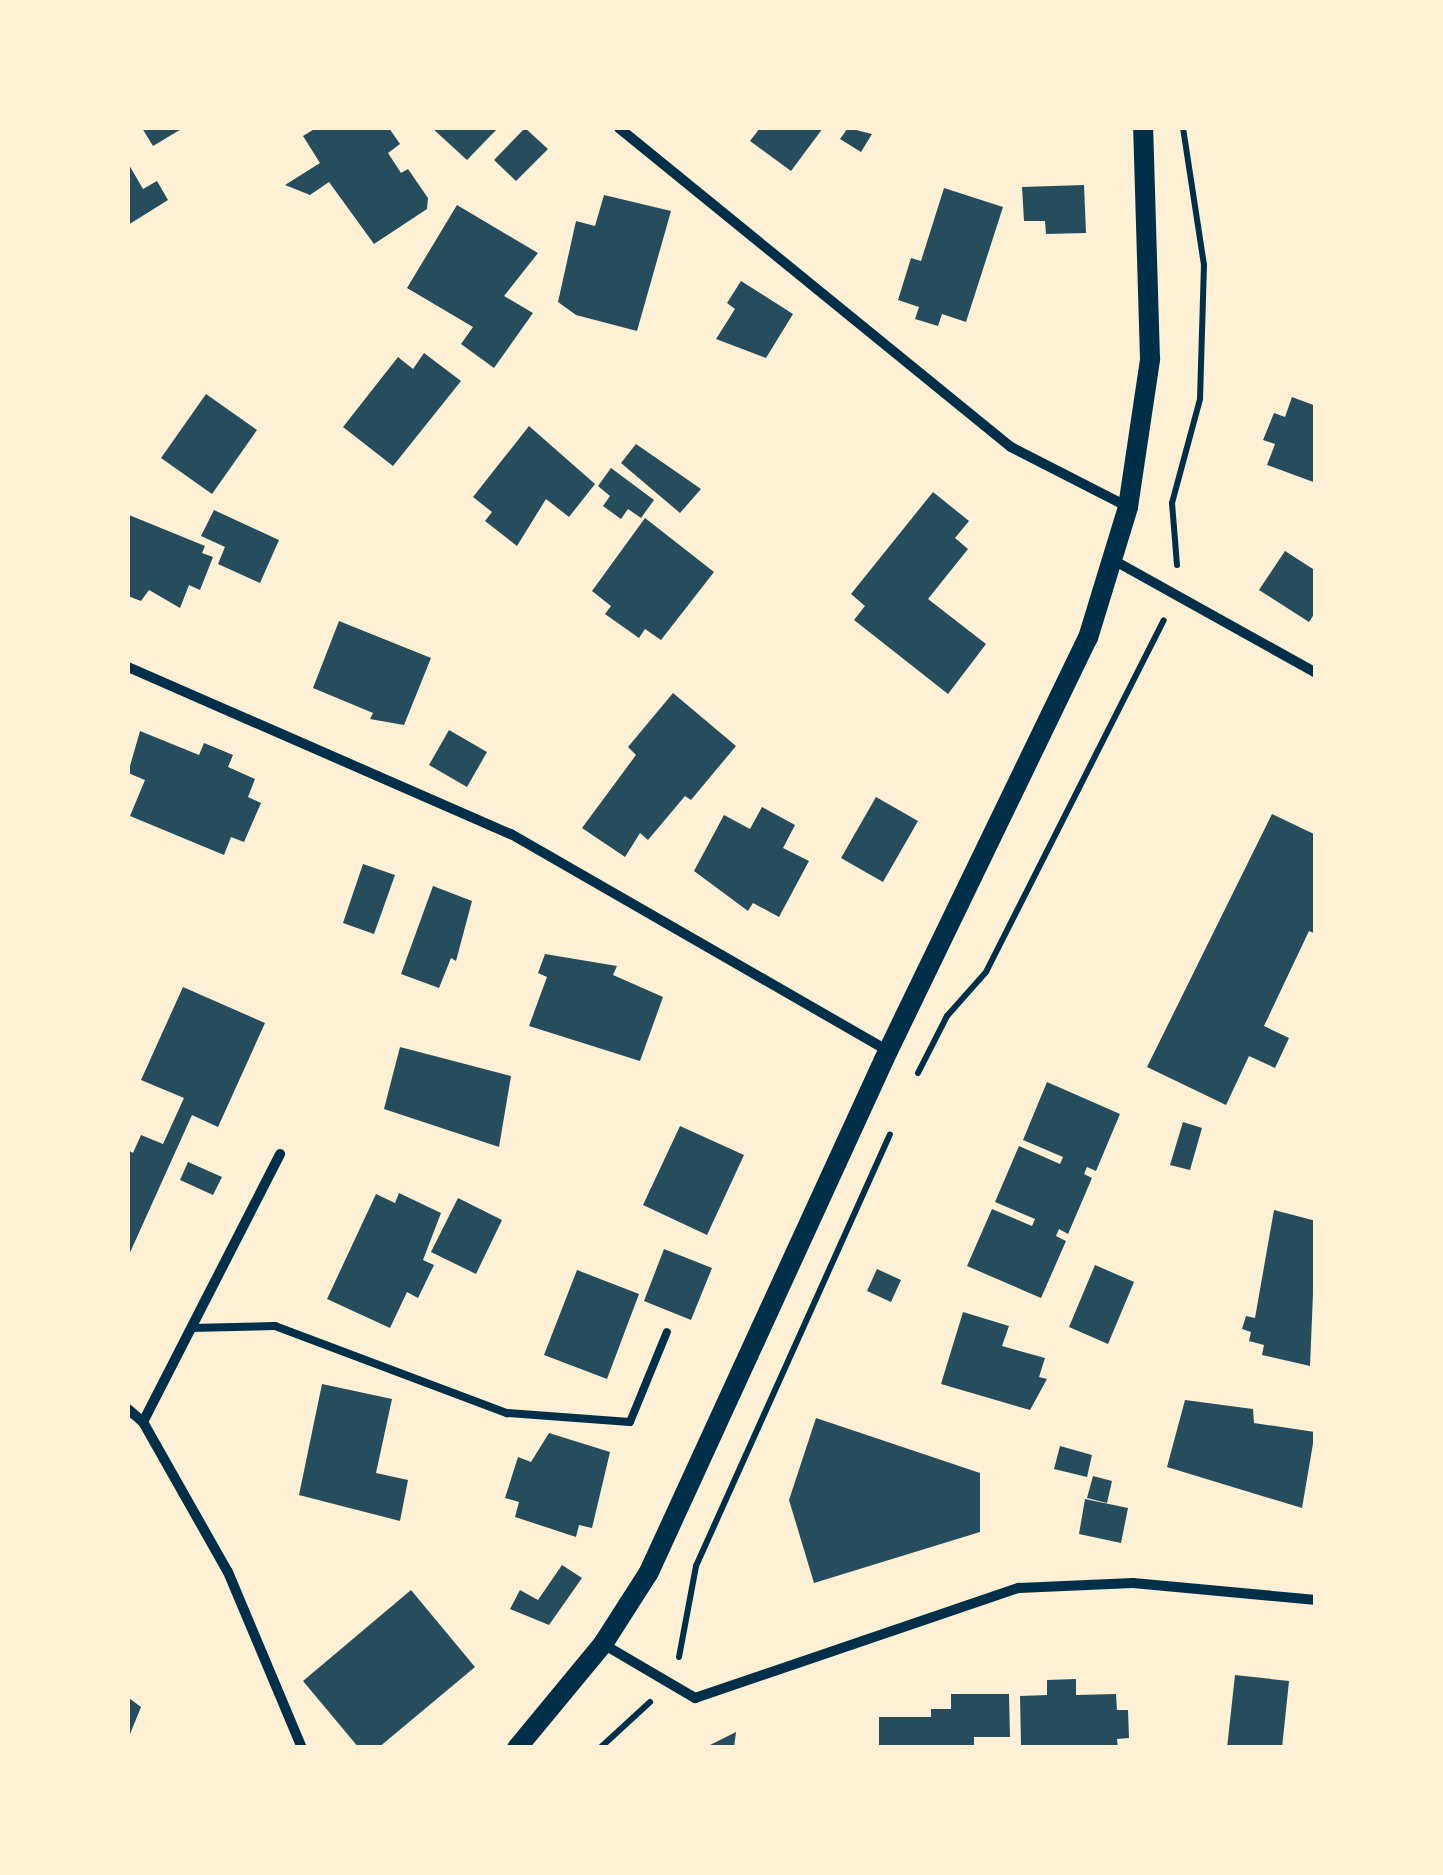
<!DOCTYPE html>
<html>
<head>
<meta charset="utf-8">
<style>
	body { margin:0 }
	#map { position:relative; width:1443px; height:1875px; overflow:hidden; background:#fdf0d5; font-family:Montserrat,sans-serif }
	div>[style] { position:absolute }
	.building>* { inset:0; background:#264d5e }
	.path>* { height:6px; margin:-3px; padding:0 3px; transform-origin:3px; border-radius:3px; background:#003049 }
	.service>* { height:8px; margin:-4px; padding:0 4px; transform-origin:4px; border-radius:4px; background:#003049 }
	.minor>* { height:10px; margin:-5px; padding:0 5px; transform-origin:5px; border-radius:5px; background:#003049 }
	.secondary>* { height:20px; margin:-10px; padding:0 10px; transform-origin:10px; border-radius:10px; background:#003049 }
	span { translate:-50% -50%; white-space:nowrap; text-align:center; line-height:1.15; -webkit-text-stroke:8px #fdf0d5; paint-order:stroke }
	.frame { position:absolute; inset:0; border:130px solid #fdf0d5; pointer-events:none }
</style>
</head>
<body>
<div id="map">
	<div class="building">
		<div style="clip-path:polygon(142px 128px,183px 128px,153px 146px)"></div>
		<div style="clip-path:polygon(316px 128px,389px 128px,400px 144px,388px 153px,401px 173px,408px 169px,428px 198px,427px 209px,374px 244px,329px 182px,310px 195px,285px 185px,320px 163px,303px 136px)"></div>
		<div style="clip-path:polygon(432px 128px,498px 128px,467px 160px)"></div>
		<div style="clip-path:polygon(525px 128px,548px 149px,516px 181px,494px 160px)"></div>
		<div style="clip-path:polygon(760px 128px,823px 128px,791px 171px,750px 141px)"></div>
		<div style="clip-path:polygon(848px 128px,872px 134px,861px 152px,840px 139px)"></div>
		<div style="clip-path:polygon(128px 163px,143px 189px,157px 181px,168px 200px,128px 225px)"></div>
		<div style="clip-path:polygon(1084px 185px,1086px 233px,1046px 234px,1045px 221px,1024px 221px,1022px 187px)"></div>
		<div style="clip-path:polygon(944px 188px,1003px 207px,966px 322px,942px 314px,938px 326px,915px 319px,919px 307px,898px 300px,911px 258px,921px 261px)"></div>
		<div style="clip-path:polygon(604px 195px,671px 211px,637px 331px,576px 315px,558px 302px,576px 221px,595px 226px)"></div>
		<div style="clip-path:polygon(457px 205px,538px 253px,504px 296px,533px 313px,494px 368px,461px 344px,473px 327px,407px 288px)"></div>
		<div style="clip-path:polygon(741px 281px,793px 314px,766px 358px,716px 339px,735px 309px,727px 303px)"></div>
		<div style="clip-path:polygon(424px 353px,461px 381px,393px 466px,343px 427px,398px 357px,413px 369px)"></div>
		<div style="clip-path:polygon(206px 394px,257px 430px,212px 494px,161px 458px)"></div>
		<div style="clip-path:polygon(1292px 397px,1316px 406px,1316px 483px,1267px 465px,1275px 444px,1263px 440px,1274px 413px,1285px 417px)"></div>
		<div style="clip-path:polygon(529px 426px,595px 484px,569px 517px,546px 499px,517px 546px,485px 521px,492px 512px,473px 497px)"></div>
		<div style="clip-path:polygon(636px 444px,701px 489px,680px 513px,621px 463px)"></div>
		<div style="clip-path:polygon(611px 468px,654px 500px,641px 518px,628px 509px,621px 519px,603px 506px,610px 496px,598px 486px)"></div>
		<div style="clip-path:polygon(933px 492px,969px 521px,955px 538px,968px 549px,928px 599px,986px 644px,948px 694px,854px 620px,865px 606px,851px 594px)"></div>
		<div style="clip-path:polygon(214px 510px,279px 540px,260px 583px,218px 564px,225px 547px,201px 536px)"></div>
		<div style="clip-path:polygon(129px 515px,205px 546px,202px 553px,213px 557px,200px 590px,189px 585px,180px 608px,149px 590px,141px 601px,128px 596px)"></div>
		<div style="clip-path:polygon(645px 518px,714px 572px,661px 640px,645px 629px,639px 638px,605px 614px,611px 606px,592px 591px)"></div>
		<div style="clip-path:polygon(1285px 551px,1316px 571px,1316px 611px,1309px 622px,1259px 590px)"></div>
		<div style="clip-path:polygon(339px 621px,431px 658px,404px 725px,370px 719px,373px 713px,313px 688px)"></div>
		<div style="clip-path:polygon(673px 693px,736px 746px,691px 800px,685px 796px,648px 840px,640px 833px,625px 857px,582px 828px,636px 755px,628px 747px)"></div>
		<div style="clip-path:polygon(449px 730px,487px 752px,467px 787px,429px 765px)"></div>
		<div style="clip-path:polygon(140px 731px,199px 755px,204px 743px,233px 755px,228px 767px,255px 779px,248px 797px,261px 803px,244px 842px,231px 837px,224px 855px,130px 816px,145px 780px,128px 773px)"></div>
		<div style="clip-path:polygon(876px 797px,918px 821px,883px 882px,841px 858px)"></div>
		<div style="clip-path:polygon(762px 807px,795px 825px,783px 848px,809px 861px,779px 917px,753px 903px,748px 911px,694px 871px,724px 815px,750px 829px)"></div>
		<div style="clip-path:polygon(1272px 814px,1316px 835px,1316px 934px,1309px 931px,1264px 1026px,1289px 1038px,1275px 1068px,1249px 1056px,1226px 1105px,1147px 1067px)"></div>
		<div style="clip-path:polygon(363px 864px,395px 875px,374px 934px,343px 923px)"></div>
		<div style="clip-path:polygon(433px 886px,472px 901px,456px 961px,451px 958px,439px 988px,401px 974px)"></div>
		<div style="clip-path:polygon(545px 954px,617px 966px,613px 975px,663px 997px,640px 1061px,529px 1026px,547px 977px,538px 973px)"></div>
		<div style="clip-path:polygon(183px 987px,265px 1023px,218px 1127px,192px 1115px,128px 1257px,128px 1150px,133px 1153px,141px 1135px,163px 1144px,184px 1098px,141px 1080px)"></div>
		<div style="clip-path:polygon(400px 1047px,511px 1076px,499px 1147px,384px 1109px)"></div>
		<div style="clip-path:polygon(1047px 1082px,1120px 1114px,1096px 1171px,1087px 1167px,1084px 1174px,1092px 1178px,1068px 1234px,1059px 1229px,1056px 1236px,1066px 1241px,1041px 1298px,967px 1266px,992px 1209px,1032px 1226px,1035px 1219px,995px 1202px,1019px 1146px,1060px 1164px,1063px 1157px,1023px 1140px)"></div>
		<div style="clip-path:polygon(1183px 1122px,1202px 1128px,1190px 1170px,1170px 1165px)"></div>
		<div style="clip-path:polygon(680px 1126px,744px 1155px,707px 1235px,643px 1205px)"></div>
		<div style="clip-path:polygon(188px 1162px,222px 1177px,213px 1195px,180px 1180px)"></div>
		<div style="clip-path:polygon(399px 1193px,441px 1213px,423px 1260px,434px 1265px,418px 1298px,407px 1292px,390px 1328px,327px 1299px,376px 1194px,395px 1203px)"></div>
		<div style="clip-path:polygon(458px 1198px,502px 1220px,476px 1274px,431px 1252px)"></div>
		<div style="clip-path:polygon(1274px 1210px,1316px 1221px,1310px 1366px,1262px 1355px,1264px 1345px,1249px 1341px,1251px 1332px,1242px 1329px,1246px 1316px,1255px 1318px)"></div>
		<div style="clip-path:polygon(664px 1249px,712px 1268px,691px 1320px,644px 1301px)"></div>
		<div style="clip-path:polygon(1095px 1265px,1134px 1282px,1108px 1344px,1069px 1327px)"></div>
		<div style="clip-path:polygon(877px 1269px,901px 1280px,891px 1302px,867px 1291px)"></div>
		<div style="clip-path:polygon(577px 1270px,639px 1294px,607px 1379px,544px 1355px)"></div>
		<div style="clip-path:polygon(963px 1312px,1009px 1326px,1002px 1346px,1045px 1358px,1039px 1377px,1047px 1379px,1030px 1410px,941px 1384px)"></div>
		<div style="clip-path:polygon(322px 1384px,392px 1399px,376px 1473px,408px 1480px,400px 1521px,299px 1495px)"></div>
		<div style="clip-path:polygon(1185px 1400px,1253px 1409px,1254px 1423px,1315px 1432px,1302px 1508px,1167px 1467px)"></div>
		<div style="clip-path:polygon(816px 1418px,980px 1473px,980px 1532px,814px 1583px,789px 1500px)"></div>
		<div style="clip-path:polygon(549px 1433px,610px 1452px,592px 1528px,579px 1525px,576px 1537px,515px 1517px,519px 1502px,505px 1498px,518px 1457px,531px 1462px)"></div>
		<div style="clip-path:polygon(1060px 1446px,1092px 1455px,1087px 1477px,1054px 1469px)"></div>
		<div style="clip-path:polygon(1093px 1476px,1112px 1481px,1107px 1503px,1087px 1498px)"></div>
		<div style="clip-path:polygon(1085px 1499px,1128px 1508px,1121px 1543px,1079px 1534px)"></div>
		<div style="clip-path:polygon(562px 1565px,582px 1578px,549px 1625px,510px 1609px,520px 1590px,538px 1600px)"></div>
		<div style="clip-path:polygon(411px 1590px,475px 1667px,378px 1748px,359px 1748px,303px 1681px)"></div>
		<div style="clip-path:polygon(1235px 1675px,1289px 1681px,1282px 1748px,1227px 1748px)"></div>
		<div style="clip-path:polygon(1076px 1679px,1076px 1695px,1116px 1694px,1117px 1710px,1128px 1710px,1129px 1738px,1117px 1739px,1118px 1748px,1021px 1745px,1020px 1696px,1047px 1695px,1047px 1680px)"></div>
		<div style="clip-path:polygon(951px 1694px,1009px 1694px,1010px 1737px,974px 1737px,974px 1748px,879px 1748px,879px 1717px,931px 1717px,931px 1709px,951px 1709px)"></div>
		<div style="clip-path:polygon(129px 1698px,141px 1707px,128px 1739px,128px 1702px)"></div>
		<div style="clip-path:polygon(736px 1732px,734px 1748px,704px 1748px)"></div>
	</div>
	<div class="path">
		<div style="left:1177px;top:565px;width:62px;rotate:-94.6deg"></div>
		<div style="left:1172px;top:503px;width:108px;rotate:-74.9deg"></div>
		<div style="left:1200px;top:399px;width:134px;rotate:-88.3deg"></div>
		<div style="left:1204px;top:265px;width:139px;rotate:-98.7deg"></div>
		<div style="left:918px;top:1073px;width:64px;rotate:-63deg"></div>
		<div style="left:947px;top:1016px;width:59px;rotate:-48.4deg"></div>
		<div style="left:986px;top:972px;width:394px;rotate:-63.2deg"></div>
		<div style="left:679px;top:1657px;width:93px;rotate:-79.4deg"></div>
		<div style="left:696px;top:1566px;width:473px;rotate:-65.8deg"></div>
		<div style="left:600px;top:1748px;width:68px;rotate:-42.6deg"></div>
	</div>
	<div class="service">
		<div style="left:191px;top:1328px;width:84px;rotate:-1.4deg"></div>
		<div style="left:275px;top:1326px;width:248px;rotate:20.6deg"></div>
		<div style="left:507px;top:1413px;width:123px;rotate:4.2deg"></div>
		<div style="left:630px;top:1422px;width:97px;rotate:-67.7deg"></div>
	</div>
	<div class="minor">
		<div style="left:619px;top:128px;width:505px;rotate:39.14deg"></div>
		<div style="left:1011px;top:447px;width:131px;rotate:27.1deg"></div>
		<div style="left:1115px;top:561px;width:230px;rotate:29.1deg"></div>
		<div style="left:128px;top:667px;width:418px;rotate:23.6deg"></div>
		<div style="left:511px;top:834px;width:435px;rotate:29.9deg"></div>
		<div style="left:128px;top:1409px;width:20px;rotate:41deg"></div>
		<div style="left:143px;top:1422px;width:172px;rotate:60.5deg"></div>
		<div style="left:228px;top:1572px;width:191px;rotate:67.2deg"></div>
		<div style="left:143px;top:1422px;width:301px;rotate:-62.9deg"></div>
		<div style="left:603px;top:1644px;width:107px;rotate:30.4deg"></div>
		<div style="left:695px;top:1698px;width:342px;rotate:-18.8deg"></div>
		<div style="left:1019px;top:1588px;width:114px;rotate:-2.5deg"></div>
		<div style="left:1133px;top:1583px;width:184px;rotate:5.3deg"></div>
	</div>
	<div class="secondary">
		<div style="left:517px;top:1748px;width:135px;rotate:-50.4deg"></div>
		<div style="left:603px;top:1644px;width:85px;rotate:-57.4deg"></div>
		<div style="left:649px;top:1572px;width:573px;rotate:-65.36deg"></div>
		<div style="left:888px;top:1051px;width:459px;rotate:-64.2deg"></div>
		<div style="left:1088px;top:638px;width:137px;rotate:-73deg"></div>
		<div style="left:1128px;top:507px;width:150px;rotate:-81.5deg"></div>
		<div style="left:1150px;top:359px;width:231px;rotate:-91.7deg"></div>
	</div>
	<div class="frame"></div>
</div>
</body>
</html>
